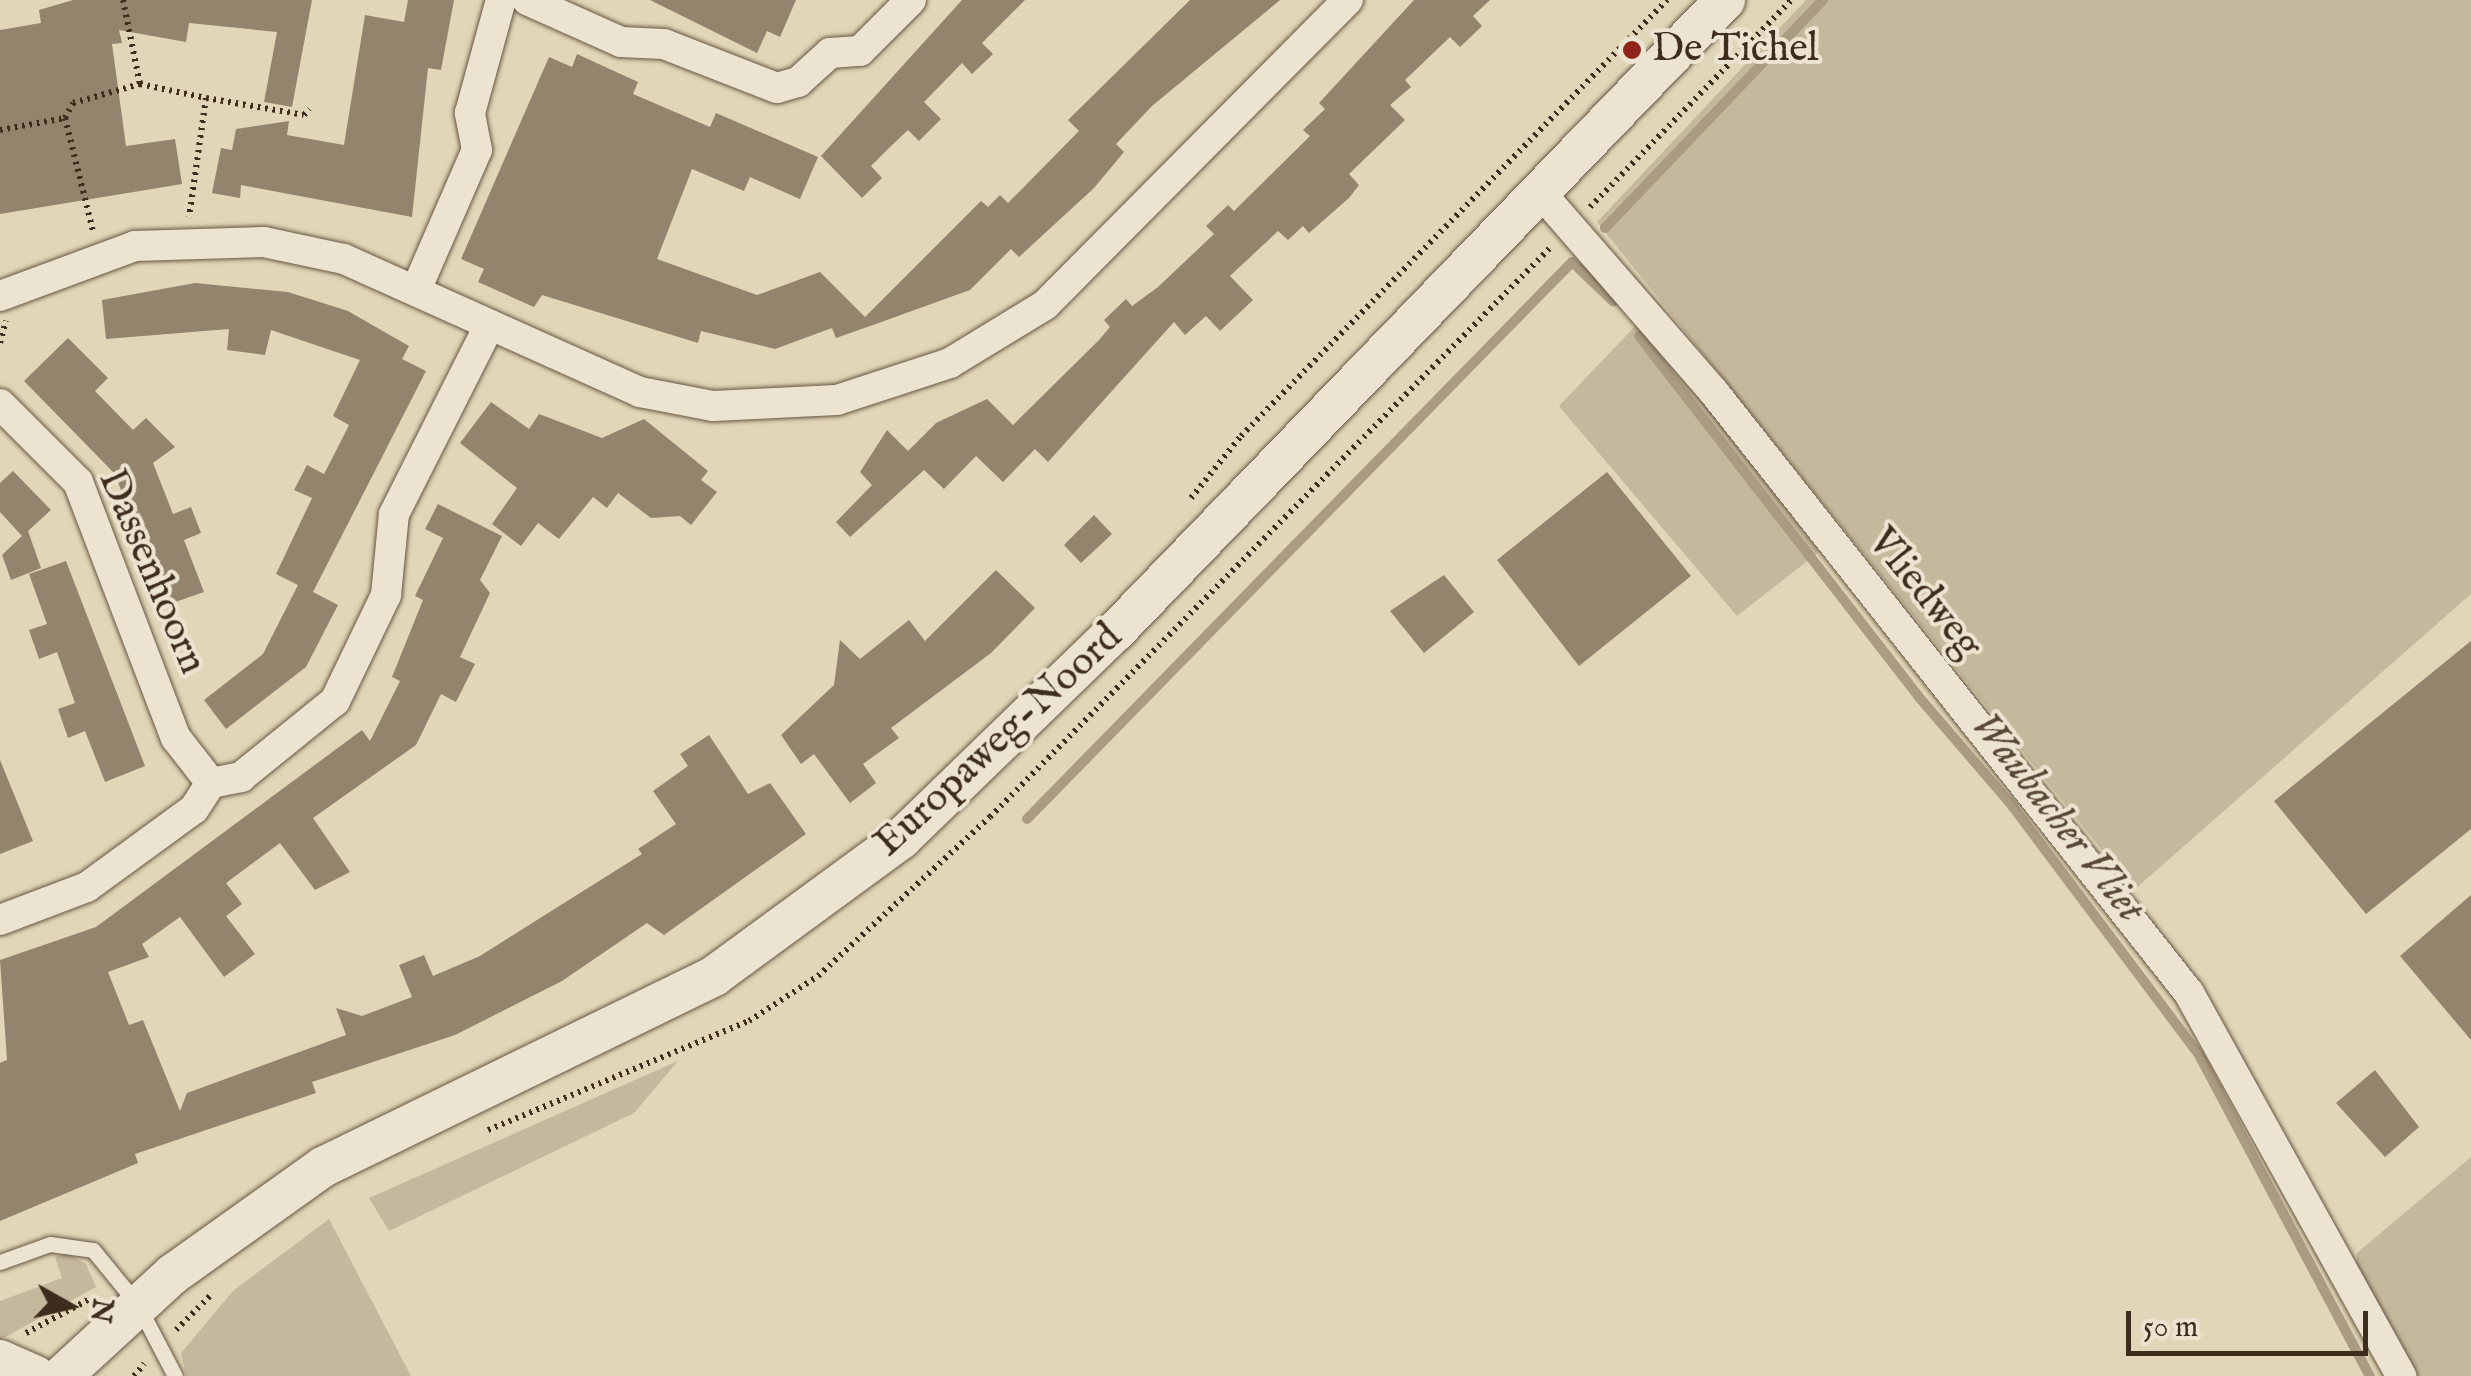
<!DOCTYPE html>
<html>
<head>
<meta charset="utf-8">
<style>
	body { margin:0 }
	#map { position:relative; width:2471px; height:1376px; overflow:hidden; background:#e1d6b7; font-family:"IM FELL English",serif }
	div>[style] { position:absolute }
	.green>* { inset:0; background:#c5b99d }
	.stream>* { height:10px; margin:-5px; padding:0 5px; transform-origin:5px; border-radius:5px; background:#aa9c82 }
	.building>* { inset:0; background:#93846d }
	.path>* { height:6px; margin-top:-3px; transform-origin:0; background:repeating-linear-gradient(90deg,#3e2c1c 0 2.5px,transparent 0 7.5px) }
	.roads { filter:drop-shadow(0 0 2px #675643) drop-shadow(0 0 2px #675643) }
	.lane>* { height:15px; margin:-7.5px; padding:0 7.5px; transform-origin:7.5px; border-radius:7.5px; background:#ece4d0 }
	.street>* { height:30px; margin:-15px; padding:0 15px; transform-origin:15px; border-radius:15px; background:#ece4d0 }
	.secondary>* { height:40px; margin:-20px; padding:0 20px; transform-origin:20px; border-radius:20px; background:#ece4d0 }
	.dots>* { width:28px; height:28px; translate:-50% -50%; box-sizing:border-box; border:5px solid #ece4d0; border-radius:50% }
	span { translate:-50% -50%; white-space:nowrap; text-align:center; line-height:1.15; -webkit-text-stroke:8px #ece4d0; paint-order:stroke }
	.poi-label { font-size:40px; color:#3e2c1c }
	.left { translate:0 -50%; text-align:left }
	.street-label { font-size:40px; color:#3e2c1c }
	.water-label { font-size:42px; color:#594836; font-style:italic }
	.north { position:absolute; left:20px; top:1256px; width:100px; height:100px; -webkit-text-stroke:8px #ece4d0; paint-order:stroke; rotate:98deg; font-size:28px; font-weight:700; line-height:40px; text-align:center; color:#3e2c1c }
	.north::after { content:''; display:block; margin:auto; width:35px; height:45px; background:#3e2c1c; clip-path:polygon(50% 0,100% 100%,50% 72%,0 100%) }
	.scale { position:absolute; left:2126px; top:1311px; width:242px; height:45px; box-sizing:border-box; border:5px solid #3e2c1c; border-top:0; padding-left:12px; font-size:30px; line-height:35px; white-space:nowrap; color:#3e2c1c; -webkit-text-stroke:8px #ece4d0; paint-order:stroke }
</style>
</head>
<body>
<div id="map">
	<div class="green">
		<div style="clip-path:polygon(1806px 0,2471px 0,2471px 594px,2134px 890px,1597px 222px)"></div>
		<div style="clip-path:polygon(1642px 319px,1819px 552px,1737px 616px,1559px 406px)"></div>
		<div style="clip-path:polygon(678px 1061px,634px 1113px,389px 1231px,369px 1198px)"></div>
		<div style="clip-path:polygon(2471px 1157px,2471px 1376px,2410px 1376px,2355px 1271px,2357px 1253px)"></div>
		<div style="clip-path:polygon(329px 1219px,411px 1376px,186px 1376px,181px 1353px,234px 1290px)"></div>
		<div style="clip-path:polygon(67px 1253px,86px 1264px,96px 1287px,0 1340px,0 1301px,62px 1278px,55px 1257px)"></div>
	</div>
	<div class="stream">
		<div style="left:1605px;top:228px;width:315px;rotate:-46.3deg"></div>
		<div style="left:1639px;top:336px;width:455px;rotate:52.2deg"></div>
		<div style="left:1918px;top:696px;width:141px;rotate:49.3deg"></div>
		<div style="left:2010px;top:803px;width:315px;rotate:53.1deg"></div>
		<div style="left:2199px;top:1055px;width:364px;rotate:62deg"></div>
		<div style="left:1027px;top:819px;width:779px;rotate:-45.62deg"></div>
		<div style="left:1572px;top:262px;width:57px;rotate:43.6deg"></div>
	</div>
	<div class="building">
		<div style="clip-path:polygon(73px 0,312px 0,292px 107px,264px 102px,277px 32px,189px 23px,186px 42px,119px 30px,122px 43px,112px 44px,126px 146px,175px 139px,182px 184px,0 214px,0 30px,41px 23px,39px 10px)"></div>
		<div style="clip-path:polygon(408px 0,454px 0,441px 70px,428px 68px,412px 217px,241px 185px,240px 198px,212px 193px,221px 148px,232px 150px,236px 129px,289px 121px,287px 135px,344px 145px,365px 15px,404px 22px)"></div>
		<div style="clip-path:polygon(650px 0,796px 0,780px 37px,767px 31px,757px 53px)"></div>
		<div style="clip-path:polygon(962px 0,1025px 0,982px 43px,993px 54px,972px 74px,962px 63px,924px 102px,941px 119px,919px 141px,908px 130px,890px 147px,871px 166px,882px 178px,862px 198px,821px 156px)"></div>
		<div style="clip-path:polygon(1190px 0,1280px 0,1152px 106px,1116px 144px,1124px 152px,1094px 188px,1019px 257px,1011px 249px,970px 290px,873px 325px,836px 338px,832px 328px,775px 349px,701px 331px,698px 343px,542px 295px,534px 307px,478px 282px,484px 269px,461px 259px,549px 57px,572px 67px,577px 54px,638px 82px,633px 94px,710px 127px,716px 113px,818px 157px,800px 199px,750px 177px,744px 191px,692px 169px,657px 259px,757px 295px,820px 272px,865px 317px,981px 201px,988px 207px,1000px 195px,1008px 203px,1079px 131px,1068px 120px)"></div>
		<div style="clip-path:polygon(1414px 0,1490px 0,1473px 16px,1482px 26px,1460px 47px,1450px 37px,1405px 80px,1411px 87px,1390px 105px,1405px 120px,1349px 174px,1359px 185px,1349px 198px,1309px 233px,1303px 226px,1288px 240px,1278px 231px,1230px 276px,1253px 300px,1220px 331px,1206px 316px,1185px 335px,1174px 322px,1048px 462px,1035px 449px,1003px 482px,976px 456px,944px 489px,924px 470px,850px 537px,836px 522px,872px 485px,860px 472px,887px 430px,908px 451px,936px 423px,987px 399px,1013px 425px,1099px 340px,1110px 327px,1104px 320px,1126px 299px,1132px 306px,1158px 287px,1214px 234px,1206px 226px,1228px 205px,1234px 211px,1310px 136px,1303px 130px,1325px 109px,1319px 103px)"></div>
		<div style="clip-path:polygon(195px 283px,288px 292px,348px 311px,409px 346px,402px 359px,426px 371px,313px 592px,338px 605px,306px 667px,226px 729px,204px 700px,263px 654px,298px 585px,276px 574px,312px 498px,294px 490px,307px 465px,324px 474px,337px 449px,349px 425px,333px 416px,360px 360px,271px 330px,265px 355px,227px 350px,229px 329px,106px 339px,102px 300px)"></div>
		<div style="clip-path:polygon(68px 338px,108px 378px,95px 391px,133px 430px,146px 418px,175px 447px,153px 463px,173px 514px,191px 507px,201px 533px,184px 540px,204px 592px,164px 606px,115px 474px,24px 381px)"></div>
		<div style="clip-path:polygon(491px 402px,529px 429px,539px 414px,602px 438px,644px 419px,708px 471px,701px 480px,717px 492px,691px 525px,680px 516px,651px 518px,618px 493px,607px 508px,593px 497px,559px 539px,538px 523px,521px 546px,492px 524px,517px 488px,460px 443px)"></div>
		<div style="clip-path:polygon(13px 471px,51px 510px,28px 531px,41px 568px,11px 580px,2px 555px,22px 536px,0 512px,0 483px)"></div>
		<div style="clip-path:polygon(1607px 472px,1691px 576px,1579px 666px,1497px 560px)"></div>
		<div style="clip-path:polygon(438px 504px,502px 536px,480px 580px,490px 593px,460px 657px,475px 664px,456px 702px,441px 694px,416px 745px,313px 818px,350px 872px,315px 890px,280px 843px,226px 883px,242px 904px,226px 916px,255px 954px,224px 977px,180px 917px,142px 944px,149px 957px,108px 972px,129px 1025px,143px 1020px,180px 1111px,187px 1093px,346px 1035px,336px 1008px,362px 1016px,412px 997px,399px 965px,424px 955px,433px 976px,480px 956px,642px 854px,638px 849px,676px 824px,653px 791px,688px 766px,680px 754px,709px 735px,748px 794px,770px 783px,806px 834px,664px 935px,647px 923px,562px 981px,455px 1035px,312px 1082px,316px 1093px,135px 1154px,138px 1163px,0 1221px,0 1063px,7px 1060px,0 960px,96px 927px,362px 730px,370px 741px,400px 681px,392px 677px,423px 600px,415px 596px,443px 538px,425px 529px)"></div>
		<div style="clip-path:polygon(1094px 515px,1112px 534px,1081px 563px,1064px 545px)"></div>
		<div style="clip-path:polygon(66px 561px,145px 766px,105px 782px,85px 731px,68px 738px,58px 709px,75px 703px,57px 652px,39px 659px,29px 630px,47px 624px,29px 574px)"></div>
		<div style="clip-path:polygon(996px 570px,1035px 608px,991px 653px,891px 728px,899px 738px,863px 764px,876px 783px,850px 803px,814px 754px,801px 764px,781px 735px,834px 685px,840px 640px,860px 659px,909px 620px,925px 641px)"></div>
		<div style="clip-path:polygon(1444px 575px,1474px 612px,1424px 653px,1390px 611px)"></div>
		<div style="clip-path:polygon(2471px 641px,2471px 829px,2366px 914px,2274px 801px)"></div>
		<div style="clip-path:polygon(0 760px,33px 841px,0 854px)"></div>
		<div style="clip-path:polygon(2471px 895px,2471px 1040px,2400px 956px)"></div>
		<div style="clip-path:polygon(2375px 1070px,2419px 1127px,2385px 1157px,2336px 1103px)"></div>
	</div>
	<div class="path">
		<div style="left:123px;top:0;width:86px;rotate:78.6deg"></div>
		<div style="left:140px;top:84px;width:67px;rotate:12deg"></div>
		<div style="left:206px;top:98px;width:120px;rotate:98.1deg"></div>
		<div style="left:206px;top:98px;width:99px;rotate:9.8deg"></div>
		<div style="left:304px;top:115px;width:8px;rotate:-50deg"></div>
		<div style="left:65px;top:118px;width:116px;rotate:76.1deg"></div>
		<div style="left:0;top:130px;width:66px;rotate:-10.5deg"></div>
		<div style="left:65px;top:118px;width:17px;rotate:-62deg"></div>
		<div style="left:73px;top:103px;width:70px;rotate:-15.8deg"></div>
		<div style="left:1590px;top:207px;width:289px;rotate:-45.8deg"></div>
		<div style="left:0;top:343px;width:23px;rotate:-75deg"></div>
		<div style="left:1191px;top:498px;width:80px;rotate:-51.1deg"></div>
		<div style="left:1241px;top:436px;width:610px;rotate:-45.66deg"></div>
		<div style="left:488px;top:1130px;width:283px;rotate:-22.7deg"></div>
		<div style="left:749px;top:1021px;width:82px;rotate:-33.1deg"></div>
		<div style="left:818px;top:976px;width:234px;rotate:-42.8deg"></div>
		<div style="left:990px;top:817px;width:798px;rotate:-45.46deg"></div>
		<div style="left:176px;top:1330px;width:52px;rotate:-45deg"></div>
		<div style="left:26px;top:1333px;width:72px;rotate:-28deg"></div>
		<div style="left:134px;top:1376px;width:16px;rotate:-50deg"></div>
	</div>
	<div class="roads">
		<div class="lane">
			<div style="left:0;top:1262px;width:53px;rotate:-19.8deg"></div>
			<div style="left:50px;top:1244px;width:43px;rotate:7.9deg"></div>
			<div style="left:93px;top:1250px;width:71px;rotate:50.7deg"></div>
			<div style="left:138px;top:1305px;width:80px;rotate:62.5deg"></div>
		</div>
		<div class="street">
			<div style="left:527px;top:0;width:103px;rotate:24.1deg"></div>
			<div style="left:621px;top:42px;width:43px;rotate:2.7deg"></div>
			<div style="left:664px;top:44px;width:121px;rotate:21.3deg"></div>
			<div style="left:777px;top:88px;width:22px;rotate:-16deg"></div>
			<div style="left:798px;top:82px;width:43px;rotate:-42.2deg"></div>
			<div style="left:830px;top:53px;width:30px;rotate:-4deg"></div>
			<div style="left:860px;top:51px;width:72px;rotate:-45deg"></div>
			<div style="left:1540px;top:192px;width:264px;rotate:49deg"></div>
			<div style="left:1713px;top:391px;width:767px;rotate:51.67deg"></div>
			<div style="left:2189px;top:993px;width:438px;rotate:61deg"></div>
			<div style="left:416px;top:290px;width:153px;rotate:-66.5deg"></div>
			<div style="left:477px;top:150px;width:38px;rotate:-101deg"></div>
			<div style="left:470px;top:113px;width:117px;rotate:-74.7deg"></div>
			<div style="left:0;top:296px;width:144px;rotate:-20.3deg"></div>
			<div style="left:135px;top:246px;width:129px;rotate:-1.8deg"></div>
			<div style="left:264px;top:242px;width:82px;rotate:12deg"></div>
			<div style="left:344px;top:259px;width:325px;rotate:24.2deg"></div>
			<div style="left:640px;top:392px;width:74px;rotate:10.9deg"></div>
			<div style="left:713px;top:406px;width:124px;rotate:-2.8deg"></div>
			<div style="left:837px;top:400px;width:119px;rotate:-18.1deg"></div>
			<div style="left:950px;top:363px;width:111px;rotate:-31.4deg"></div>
			<div style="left:1045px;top:305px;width:430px;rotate:-45.2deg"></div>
			<div style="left:0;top:404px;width:110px;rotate:45deg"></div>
			<div style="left:78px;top:482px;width:274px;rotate:69.1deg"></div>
			<div style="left:176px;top:738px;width:57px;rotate:52.1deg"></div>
			<div style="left:0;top:920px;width:93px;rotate:-20.8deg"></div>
			<div style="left:87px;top:887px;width:132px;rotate:-36.1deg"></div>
			<div style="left:194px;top:809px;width:31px;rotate:-57deg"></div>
			<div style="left:211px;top:783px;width:31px;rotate:-11deg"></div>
			<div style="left:241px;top:777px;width:121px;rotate:-39deg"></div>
			<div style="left:335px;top:701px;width:118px;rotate:-64.3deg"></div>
			<div style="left:386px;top:595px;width:81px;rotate:-84.4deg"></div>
			<div style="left:394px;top:514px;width:211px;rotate:-63.2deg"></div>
		</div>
		<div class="secondary">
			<div style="left:0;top:1360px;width:39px;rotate:24deg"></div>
			<div style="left:62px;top:1376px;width:151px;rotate:-42.6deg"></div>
			<div style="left:173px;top:1274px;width:184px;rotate:-35.5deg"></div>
			<div style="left:323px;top:1167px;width:435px;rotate:-26deg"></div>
			<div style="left:714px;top:976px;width:232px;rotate:-36.2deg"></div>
			<div style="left:901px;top:839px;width:299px;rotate:-44.1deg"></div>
			<div style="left:1116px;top:631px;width:877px;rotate:-46.02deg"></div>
		</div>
	</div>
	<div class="dots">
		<div style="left:1632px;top:50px;background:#8f2418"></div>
	</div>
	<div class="poi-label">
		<span class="left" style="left:1652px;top:50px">De Tichel</span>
	</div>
	<div class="street-label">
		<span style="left:151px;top:572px;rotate:67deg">Dassenhoorn</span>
		<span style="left:1924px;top:594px;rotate:51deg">Vliedweg</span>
		<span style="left:999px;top:741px;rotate:-43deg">Europaweg-Noord</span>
	</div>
	<div class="water-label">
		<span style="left:2057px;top:818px;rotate:52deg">Waubacher Vliet</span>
	</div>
	<div class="north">N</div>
	<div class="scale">50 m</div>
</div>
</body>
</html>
